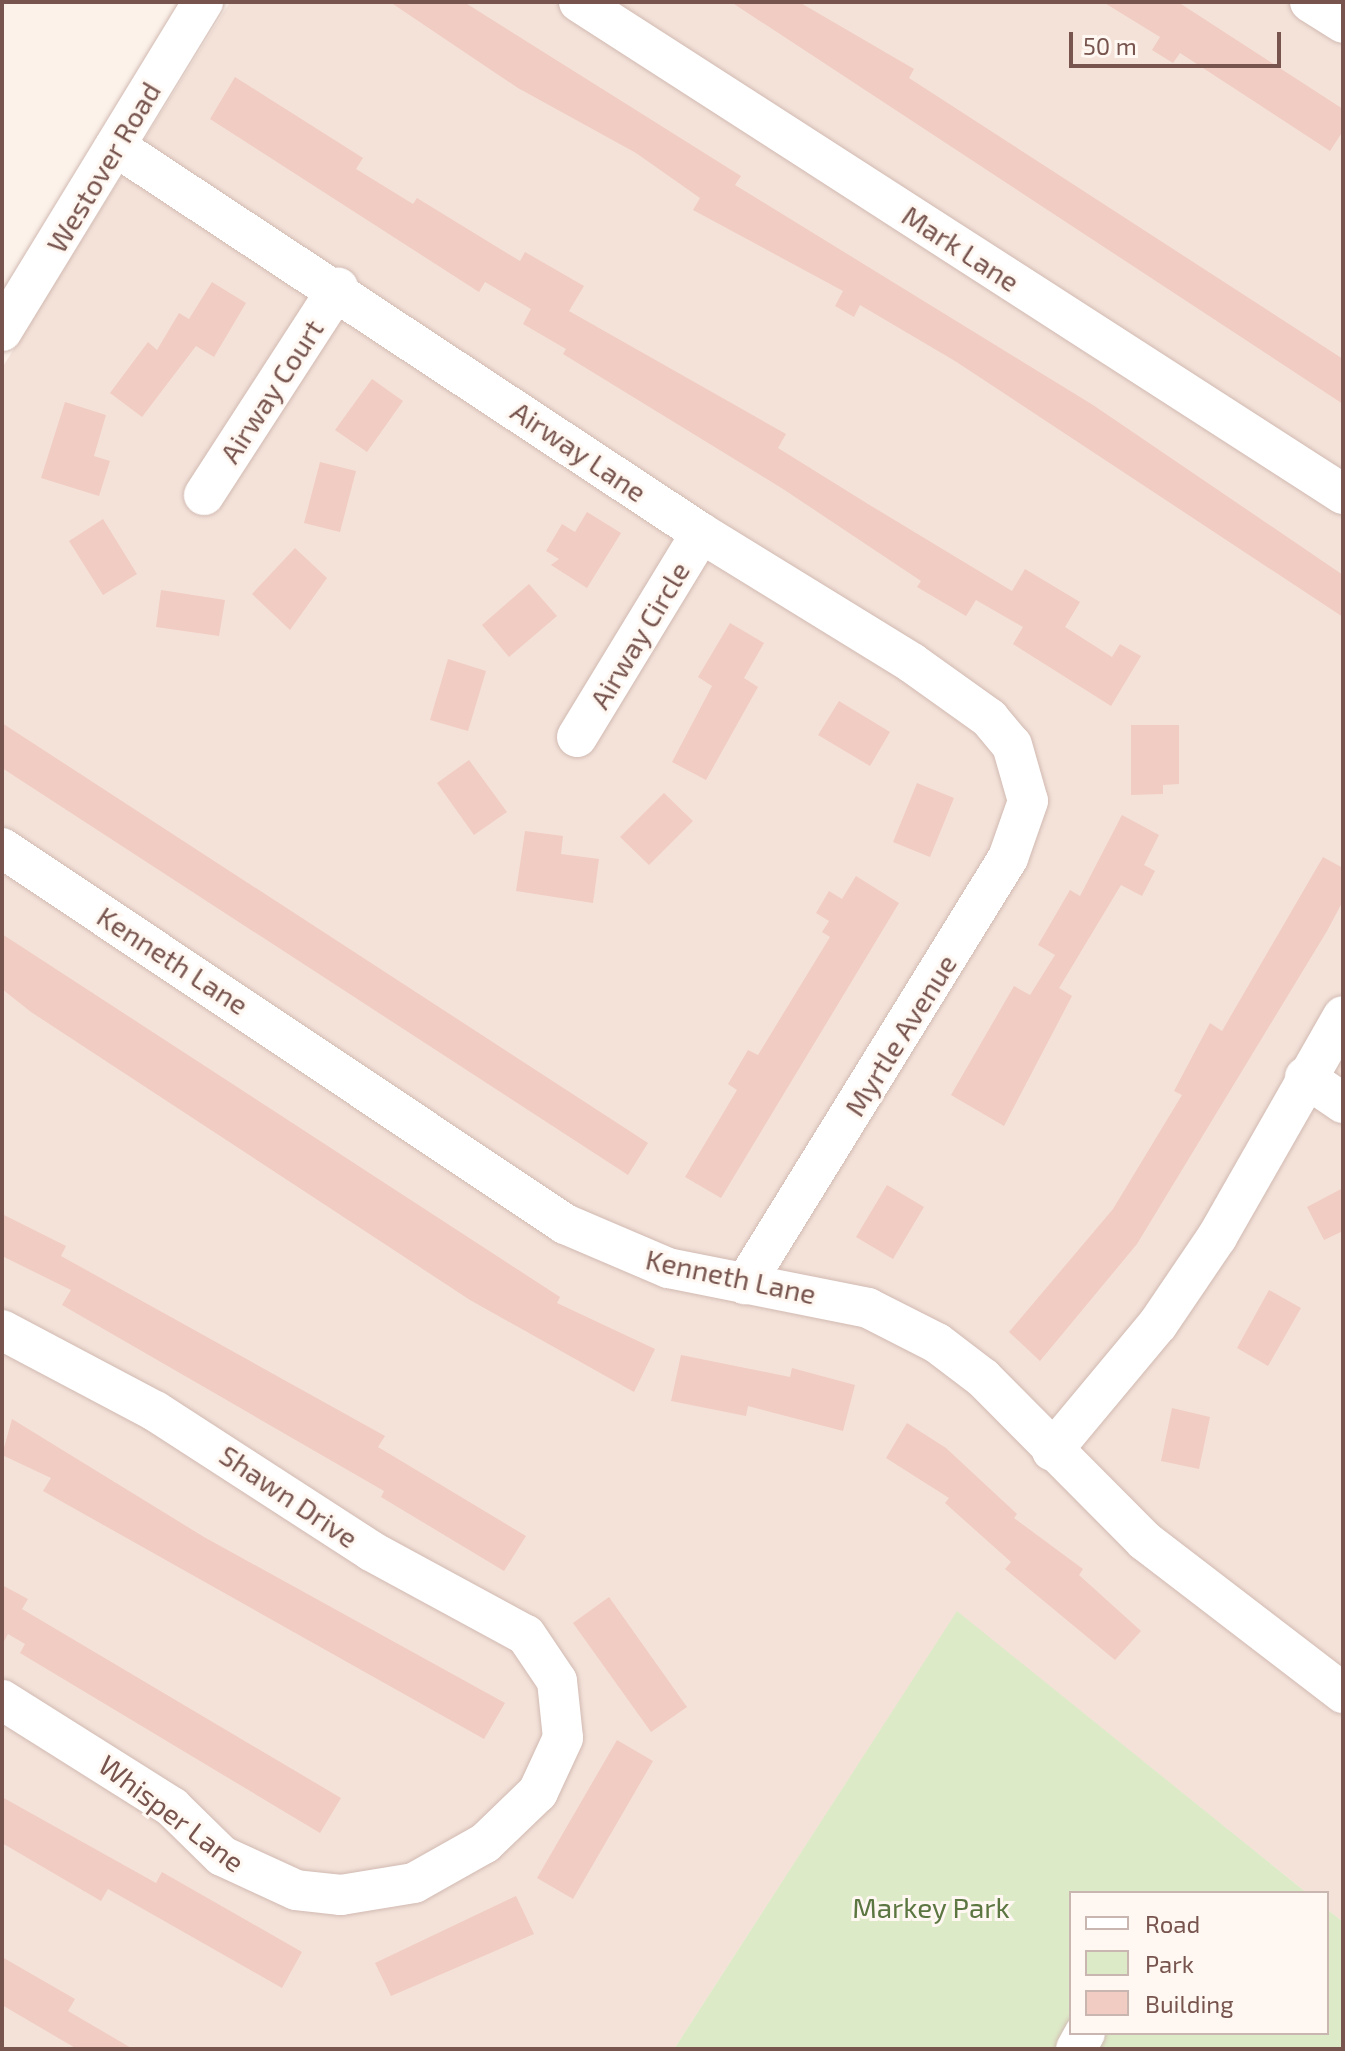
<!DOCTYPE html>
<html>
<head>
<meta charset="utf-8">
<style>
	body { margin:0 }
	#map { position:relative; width:1345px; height:2051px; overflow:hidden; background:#fcf2ea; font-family:"Exo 2",sans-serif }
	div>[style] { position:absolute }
	.residential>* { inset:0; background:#f4e2d9 }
	.green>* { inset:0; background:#ddeac8 }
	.building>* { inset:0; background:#f1ccc3 }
	.roads { filter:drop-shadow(0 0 2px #d1bab2) drop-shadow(0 0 2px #d1bab2) }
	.minor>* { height:40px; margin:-20px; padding:0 20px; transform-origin:20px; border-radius:20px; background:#fff }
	span { translate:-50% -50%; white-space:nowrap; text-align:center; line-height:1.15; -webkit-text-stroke:6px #fff7f1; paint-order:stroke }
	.street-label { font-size:28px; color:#77544e }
	.park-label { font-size:28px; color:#5c7642 }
	.frame { position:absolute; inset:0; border:4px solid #77544e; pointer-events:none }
	.legend { position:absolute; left:1069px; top:1891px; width:260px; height:144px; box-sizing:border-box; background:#fff7f1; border:2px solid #c9b6b0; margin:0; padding:10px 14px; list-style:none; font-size:24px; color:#77544e }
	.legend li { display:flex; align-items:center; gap:16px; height:40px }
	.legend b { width:40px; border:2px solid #c9b6b0 }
	.scale { position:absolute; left:1069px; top:32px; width:212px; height:36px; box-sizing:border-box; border:4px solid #77544e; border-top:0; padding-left:10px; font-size:24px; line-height:28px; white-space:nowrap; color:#77544e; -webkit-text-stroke:6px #fff7f1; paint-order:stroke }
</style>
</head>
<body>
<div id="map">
	<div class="residential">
		<div style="clip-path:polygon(230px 2px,1343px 2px,1343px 1922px,1327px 1909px,1327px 1893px,1307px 1893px,957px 1612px,674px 2049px,2px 2049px,2px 368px)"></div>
	</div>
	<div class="green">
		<div style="clip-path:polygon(957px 1611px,1307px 1893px,1071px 1893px,1071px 2033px,1327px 2033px,1327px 1909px,1343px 1922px,1343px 2049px,674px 2049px)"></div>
	</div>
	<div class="building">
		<div style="clip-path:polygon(390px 2px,464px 2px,741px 176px,735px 185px,1093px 405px,1343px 575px,1343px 617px,955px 361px,860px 305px,854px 317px,835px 306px,843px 291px,693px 210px,700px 198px,636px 153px,518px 88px)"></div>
		<div style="clip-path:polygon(731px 2px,799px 2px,914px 69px,909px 78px,1343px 359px,1343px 404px)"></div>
		<div style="clip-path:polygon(1103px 2px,1178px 2px,1343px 109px,1343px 131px,1330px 151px,1180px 53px,1173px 63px,1152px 50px,1160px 37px)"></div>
		<div style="clip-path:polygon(235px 77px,363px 158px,356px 169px,413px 204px,417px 198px,520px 261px,525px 252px,584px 286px,569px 311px,786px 434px,778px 448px,868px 504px,1012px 591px,1025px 569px,1080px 602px,1065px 627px,1112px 657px,1120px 644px,1141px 656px,1111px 706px,1013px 644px,1023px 627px,976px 600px,966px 616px,917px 587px,921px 581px,783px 489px,563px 354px,566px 349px,523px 324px,531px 309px,485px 282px,479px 292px,210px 119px)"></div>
		<div style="clip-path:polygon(212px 282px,246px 303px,214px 357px,196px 346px,142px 417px,110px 393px,148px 342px,157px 350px,179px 313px,189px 319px)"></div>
		<div style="clip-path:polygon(372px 379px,403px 401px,367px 452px,335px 430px)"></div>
		<div style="clip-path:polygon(65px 402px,106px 415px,94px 456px,110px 461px,99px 496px,41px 478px)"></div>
		<div style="clip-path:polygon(320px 462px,356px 471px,340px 532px,304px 523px)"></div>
		<div style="clip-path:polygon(587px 512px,621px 533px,587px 588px,551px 565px,559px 559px,546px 551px,562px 524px,575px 532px)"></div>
		<div style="clip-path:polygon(103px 519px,137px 574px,103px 595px,69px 541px)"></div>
		<div style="clip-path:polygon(295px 548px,327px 578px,290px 630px,252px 594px)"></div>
		<div style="clip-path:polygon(529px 584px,557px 616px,509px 657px,482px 625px)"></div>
		<div style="clip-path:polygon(161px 590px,225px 600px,219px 636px,156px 627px)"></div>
		<div style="clip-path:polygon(730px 623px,764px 643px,744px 678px,758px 687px,706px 780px,672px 762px,712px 686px,698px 677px)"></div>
		<div style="clip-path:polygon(448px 659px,486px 671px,468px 731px,430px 720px)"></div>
		<div style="clip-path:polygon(839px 701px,890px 732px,870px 766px,818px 735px)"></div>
		<div style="clip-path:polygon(2px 723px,648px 1143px,628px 1175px,2px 768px)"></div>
		<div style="clip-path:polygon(1131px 725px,1179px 725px,1179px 784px,1163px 785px,1163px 794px,1131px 795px)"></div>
		<div style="clip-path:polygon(469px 760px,507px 812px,474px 835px,437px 783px)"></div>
		<div style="clip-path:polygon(917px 783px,954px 798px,930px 857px,893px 842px)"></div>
		<div style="clip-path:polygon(664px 793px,693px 821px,649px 865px,620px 837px)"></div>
		<div style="clip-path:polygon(1122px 815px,1159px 835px,1144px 865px,1155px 871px,1142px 896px,1121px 885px,1059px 988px,1072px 996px,1004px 1126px,951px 1095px,1014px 986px,1030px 995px,1055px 955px,1038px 945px,1070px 890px,1080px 896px)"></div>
		<div style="clip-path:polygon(525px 831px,563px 836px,561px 854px,599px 859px,593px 903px,516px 891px)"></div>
		<div style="clip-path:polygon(1323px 857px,1343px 868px,1343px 901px,1327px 931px,1137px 1244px,1040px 1361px,1009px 1332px,1113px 1209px,1182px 1095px,1174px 1091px,1210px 1023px,1222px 1031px)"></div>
		<div style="clip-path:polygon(856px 876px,899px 903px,721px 1198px,685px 1177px,737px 1090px,728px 1084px,748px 1050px,758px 1055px,830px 937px,822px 932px,829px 921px,816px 913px,829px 891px,842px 899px)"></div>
		<div style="clip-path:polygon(2px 934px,560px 1297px,557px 1303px,655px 1349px,634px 1392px,470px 1300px,31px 1012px,2px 989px)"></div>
		<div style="clip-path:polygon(887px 1185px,924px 1207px,893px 1259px,856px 1237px)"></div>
		<div style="clip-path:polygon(1343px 1188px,1343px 1231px,1324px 1240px,1307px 1207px)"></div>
		<div style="clip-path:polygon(2px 1214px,66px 1246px,61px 1256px,385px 1436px,378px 1447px,526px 1536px,504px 1571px,381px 1497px,384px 1491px,62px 1305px,71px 1290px,2px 1256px)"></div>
		<div style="clip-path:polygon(1269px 1290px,1301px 1308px,1268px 1366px,1237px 1348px)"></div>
		<div style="clip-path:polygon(681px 1355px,790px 1377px,792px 1368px,855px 1385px,843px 1431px,748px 1406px,746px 1416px,671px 1401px)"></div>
		<div style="clip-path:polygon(1172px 1408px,1210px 1417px,1199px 1469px,1161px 1461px)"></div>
		<div style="clip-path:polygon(12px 1419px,204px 1537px,505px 1703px,484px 1739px,43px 1491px,51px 1478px,2px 1455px)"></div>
		<div style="clip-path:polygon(907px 1423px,946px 1448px,1017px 1514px,1014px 1518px,1083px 1569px,1079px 1575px,1141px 1631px,1115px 1660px,1005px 1569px,1011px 1562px,945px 1503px,949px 1498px,886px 1458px)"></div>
		<div style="clip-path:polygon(2px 1585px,28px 1599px,22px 1609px,341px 1798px,320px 1833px,20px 1653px,25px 1644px,8px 1634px,2px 1645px)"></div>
		<div style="clip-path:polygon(609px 1597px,687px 1707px,651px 1732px,573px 1623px)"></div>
		<div style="clip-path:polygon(617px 1740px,653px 1761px,573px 1899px,537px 1878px)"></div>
		<div style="clip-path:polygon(2px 1797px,156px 1883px,162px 1872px,302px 1952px,282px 1988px,108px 1889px,101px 1901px,2px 1843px)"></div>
		<div style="clip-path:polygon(516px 1896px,534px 1934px,391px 1996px,375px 1963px)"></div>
		<div style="clip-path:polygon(2px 1957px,75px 1999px,68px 2011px,133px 2049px,77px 2049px,2px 2005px)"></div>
	</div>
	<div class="roads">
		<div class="minor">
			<div style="left:579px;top:2px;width:909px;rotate:32.78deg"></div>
			<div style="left:1310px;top:2px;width:39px;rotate:32deg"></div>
			<div style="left:115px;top:146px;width:702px;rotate:33.44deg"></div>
			<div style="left:701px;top:533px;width:248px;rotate:31.6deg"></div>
			<div style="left:912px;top:663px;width:95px;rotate:35.5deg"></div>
			<div style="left:989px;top:718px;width:35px;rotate:50deg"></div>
			<div style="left:1012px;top:745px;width:58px;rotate:74.1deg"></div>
			<div style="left:1028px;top:801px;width:60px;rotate:109.3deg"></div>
			<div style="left:1008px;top:858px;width:501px;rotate:121.69deg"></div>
			<div style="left:2px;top:331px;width:386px;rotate:-58.6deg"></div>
			<div style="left:204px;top:495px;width:247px;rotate:-57.1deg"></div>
			<div style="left:577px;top:737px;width:239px;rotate:-58.7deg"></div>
			<div style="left:2px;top:848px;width:677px;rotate:33.74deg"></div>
			<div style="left:565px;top:1224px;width:112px;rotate:23.1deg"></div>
			<div style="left:668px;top:1268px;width:204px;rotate:11.3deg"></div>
			<div style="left:868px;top:1308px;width:77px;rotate:26.9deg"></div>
			<div style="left:937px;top:1343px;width:58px;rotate:37.3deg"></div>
			<div style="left:983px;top:1378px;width:230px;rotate:45.2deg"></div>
			<div style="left:1145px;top:1541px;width:250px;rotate:37.5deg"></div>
			<div style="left:1305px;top:1077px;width:46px;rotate:34.4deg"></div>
			<div style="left:2px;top:1330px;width:173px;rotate:27.9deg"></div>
			<div style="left:155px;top:1411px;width:257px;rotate:32.9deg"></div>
			<div style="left:371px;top:1551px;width:176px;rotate:28.5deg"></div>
			<div style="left:526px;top:1635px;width:55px;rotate:56deg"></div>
			<div style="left:557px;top:1681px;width:57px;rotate:84deg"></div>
			<div style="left:563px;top:1738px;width:60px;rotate:114.8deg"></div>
			<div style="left:538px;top:1792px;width:74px;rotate:136.1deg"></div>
			<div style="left:485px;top:1843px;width:81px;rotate:150.6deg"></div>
			<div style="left:414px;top:1883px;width:74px;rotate:170.7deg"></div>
			<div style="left:341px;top:1895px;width:45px;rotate:-173.7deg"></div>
			<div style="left:296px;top:1890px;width:81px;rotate:-155.3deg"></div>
			<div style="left:222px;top:1856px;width:70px;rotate:-135.6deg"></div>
			<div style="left:172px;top:1807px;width:201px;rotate:-147.8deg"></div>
			<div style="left:1052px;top:1451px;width:165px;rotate:-50.2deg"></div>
			<div style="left:1158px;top:1324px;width:105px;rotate:-55.9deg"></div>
			<div style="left:1217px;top:1237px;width:254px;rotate:-60.3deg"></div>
			<div style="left:1076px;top:2049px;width:18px;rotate:-61deg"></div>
		</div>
	</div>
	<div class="street-label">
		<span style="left:103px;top:167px;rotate:-59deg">Westover Road</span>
		<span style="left:961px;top:248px;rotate:33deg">Mark Lane</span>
		<span style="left:271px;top:391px;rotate:-57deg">Airway Court</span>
		<span style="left:579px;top:451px;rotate:34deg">Airway Lane</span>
		<span style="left:639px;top:635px;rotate:-59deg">Airway Circle</span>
		<span style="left:173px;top:960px;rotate:33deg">Kenneth Lane</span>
		<span style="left:900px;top:1035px;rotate:-58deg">Myrtle Avenue</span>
		<span style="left:731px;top:1276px;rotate:12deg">Kenneth Lane</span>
		<span style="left:289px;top:1496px;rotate:34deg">Shawn Drive</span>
		<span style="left:172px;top:1813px;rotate:37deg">Whisper Lane</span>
	</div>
	<div class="park-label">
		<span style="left:931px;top:1907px">Markey Park</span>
	</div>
	<div class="frame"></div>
	<ul class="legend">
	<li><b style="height:10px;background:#fff"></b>Road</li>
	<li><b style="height:22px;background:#ddeac8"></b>Park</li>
	<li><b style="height:22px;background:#f1ccc3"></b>Building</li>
	</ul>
	<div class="scale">50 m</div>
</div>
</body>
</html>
